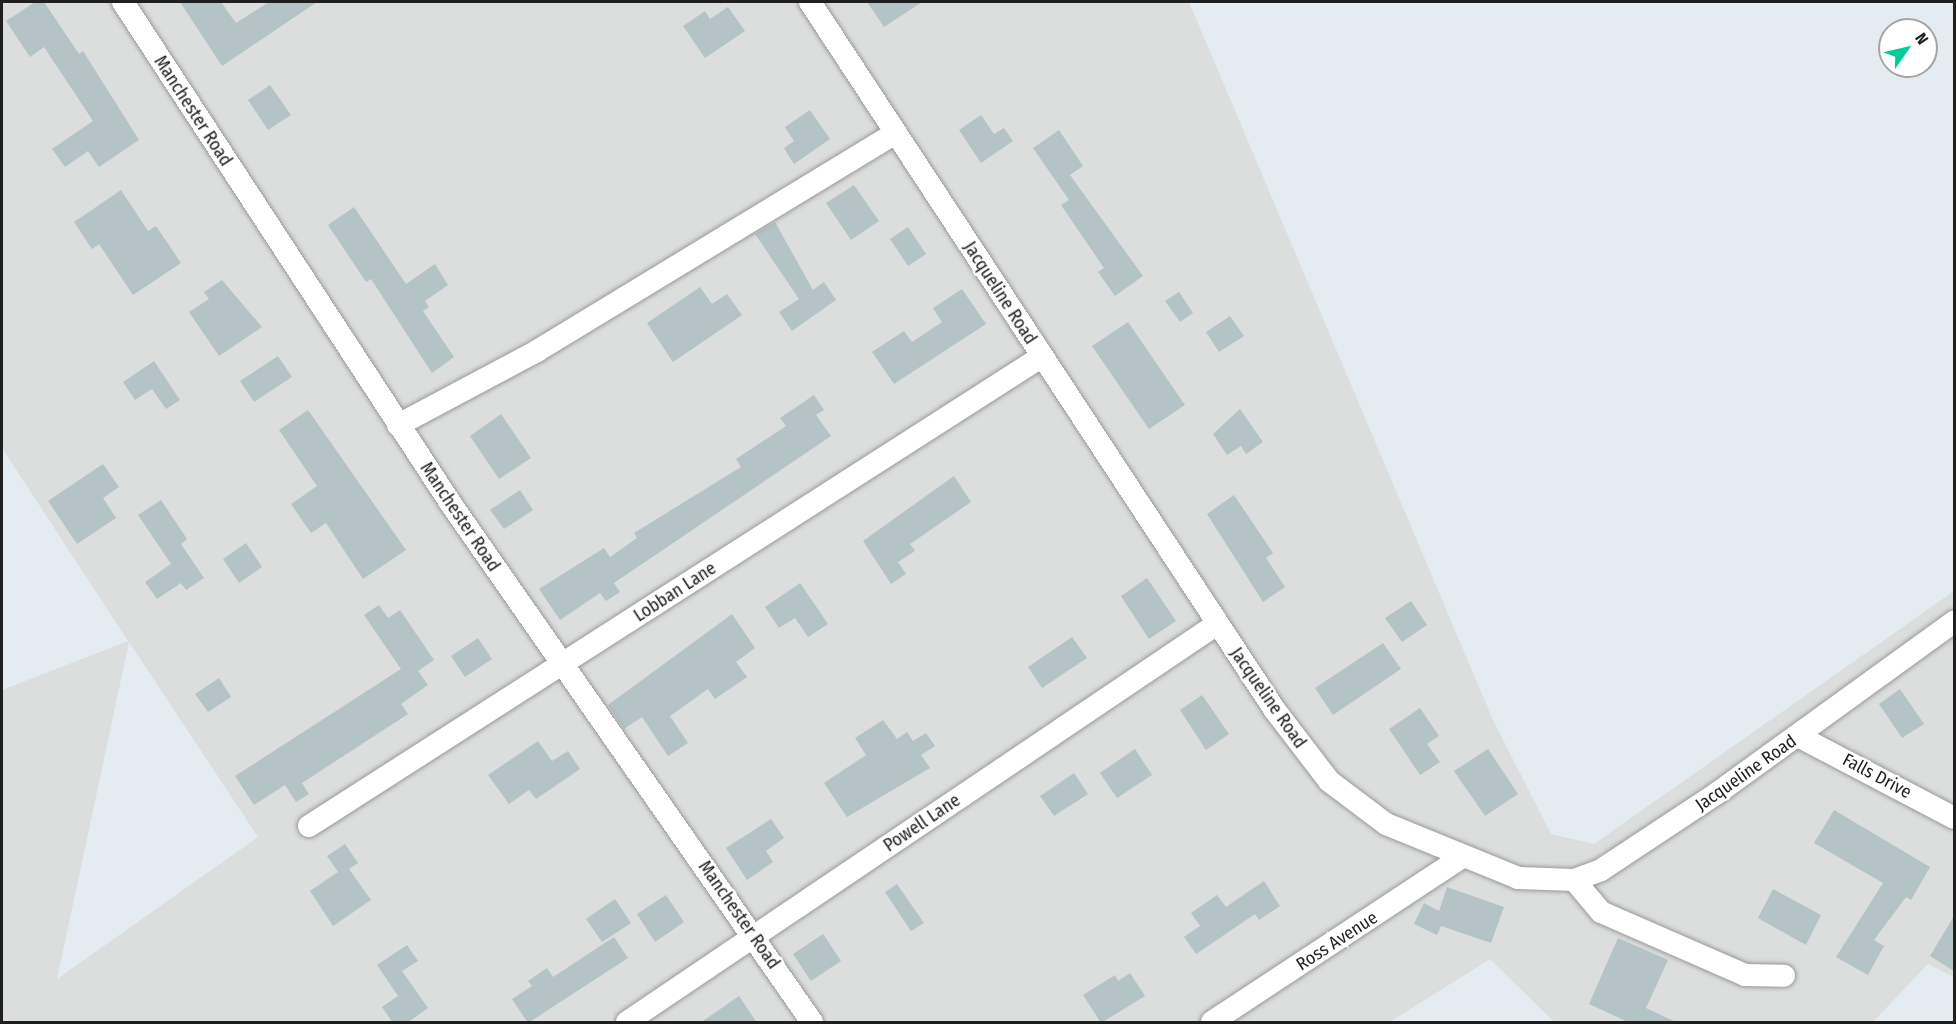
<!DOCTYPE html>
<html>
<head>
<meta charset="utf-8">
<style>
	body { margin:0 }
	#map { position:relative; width:1956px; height:1024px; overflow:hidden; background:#e5ecf1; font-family:"Fira Sans Condensed",sans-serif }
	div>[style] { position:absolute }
	.residential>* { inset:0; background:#dcdddd }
	.building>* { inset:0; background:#b4c3c6 }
	.roads { filter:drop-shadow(0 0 2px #999) drop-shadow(0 0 2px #999) }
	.street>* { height:22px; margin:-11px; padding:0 11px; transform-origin:11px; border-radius:11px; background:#fff }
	span { translate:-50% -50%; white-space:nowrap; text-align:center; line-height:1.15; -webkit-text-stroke:4.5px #fff; paint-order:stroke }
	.street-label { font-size:18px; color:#1f1f1f }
	.frame { position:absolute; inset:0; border:3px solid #1f1f1f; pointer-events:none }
	.north { position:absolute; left:1878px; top:18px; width:60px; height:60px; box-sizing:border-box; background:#fff; border:2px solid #a5a5a5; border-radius:50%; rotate:56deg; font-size:16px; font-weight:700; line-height:24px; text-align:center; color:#1f1f1f }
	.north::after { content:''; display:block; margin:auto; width:21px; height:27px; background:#00ce96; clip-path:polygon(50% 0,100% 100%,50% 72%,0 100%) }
</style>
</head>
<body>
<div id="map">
	<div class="residential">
		<div style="clip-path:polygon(evenodd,2px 2px,1189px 2px,1493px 720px,1551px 834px,1594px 844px,1954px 591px,1954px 977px,1928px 964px,1873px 1022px,1554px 1022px,1490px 959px,1390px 1022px,2px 1022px,2px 690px,128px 641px,2px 448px,2px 2px,129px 642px,258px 837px,57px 979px,129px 642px)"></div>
	</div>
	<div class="building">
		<div style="clip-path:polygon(35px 2px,44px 2px,79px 54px,83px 51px,139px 140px,99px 167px,88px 151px,65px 167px,52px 149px,93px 121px,44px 47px,30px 57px,6px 21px)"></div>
		<div style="clip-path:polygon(180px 2px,221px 2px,236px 23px,269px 2px,317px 2px,222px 66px)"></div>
		<div style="clip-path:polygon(867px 2px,922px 2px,884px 27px)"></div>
		<div style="clip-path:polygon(728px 7px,745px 31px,705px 58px,683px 26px,705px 11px,710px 19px)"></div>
		<div style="clip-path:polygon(270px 85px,291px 115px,268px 130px,248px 100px)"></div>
		<div style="clip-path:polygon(810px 110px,830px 139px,794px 164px,784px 148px,794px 141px,785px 127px)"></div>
		<div style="clip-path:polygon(981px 115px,994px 134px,1004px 128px,1013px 141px,981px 163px,959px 130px)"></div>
		<div style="clip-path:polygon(1059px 130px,1083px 166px,1070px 175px,1143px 276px,1115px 296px,1098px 272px,1104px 268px,1061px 205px,1069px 200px,1033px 148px)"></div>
		<div style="clip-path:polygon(854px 185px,879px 221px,851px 240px,826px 203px)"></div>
		<div style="clip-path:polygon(121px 190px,148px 231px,156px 226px,181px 263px,133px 295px,99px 244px,92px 249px,74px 222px)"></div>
		<div style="clip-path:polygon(354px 207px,406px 284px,435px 264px,448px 285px,425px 301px,429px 307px,423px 311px,454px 357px,432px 373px,371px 279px,366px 282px,328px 225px)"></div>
		<div style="clip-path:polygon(775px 222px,813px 290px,824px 282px,836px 300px,792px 331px,779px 312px,799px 299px,755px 234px)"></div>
		<div style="clip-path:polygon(908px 227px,926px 254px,908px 266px,890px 239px)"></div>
		<div style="clip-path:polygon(222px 280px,262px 327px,219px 356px,189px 312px,209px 299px,204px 292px)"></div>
		<div style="clip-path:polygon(700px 287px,712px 304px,727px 294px,742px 315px,673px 362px,647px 323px)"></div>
		<div style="clip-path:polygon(962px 289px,986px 324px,894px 384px,872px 352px,904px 331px,912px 342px,942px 322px,933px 308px)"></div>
		<div style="clip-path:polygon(1179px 292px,1193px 313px,1180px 322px,1165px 301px)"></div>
		<div style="clip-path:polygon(1230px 316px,1244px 336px,1219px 352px,1206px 332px)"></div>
		<div style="clip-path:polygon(1128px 322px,1185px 405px,1149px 429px,1092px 346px)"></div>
		<div style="clip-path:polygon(278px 356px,292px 377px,254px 402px,240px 381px)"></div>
		<div style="clip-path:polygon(154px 361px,180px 400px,166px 409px,152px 389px,135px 400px,123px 382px)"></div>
		<div style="clip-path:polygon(814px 395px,824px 410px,816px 415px,831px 436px,614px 583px,620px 592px,606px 601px,600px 593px,560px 620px,539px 589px,604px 548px,610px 557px,637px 538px,634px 533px,741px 467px,736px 459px,786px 426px,780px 418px)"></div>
		<div style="clip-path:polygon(1240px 409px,1263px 442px,1246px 454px,1241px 446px,1227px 455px,1213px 434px)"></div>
		<div style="clip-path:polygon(308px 410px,406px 550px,363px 579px,326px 523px,311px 533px,291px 504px,317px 486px,279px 430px)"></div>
		<div style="clip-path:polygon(501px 414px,531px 458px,499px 479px,470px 436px)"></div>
		<div style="clip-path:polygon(103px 464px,119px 487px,103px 498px,116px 518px,77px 544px,48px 501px)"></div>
		<div style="clip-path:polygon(954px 476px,971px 502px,910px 544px,915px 551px,898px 562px,906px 574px,891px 584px,863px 541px)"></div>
		<div style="clip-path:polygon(520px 490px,533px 510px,504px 529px,490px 510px)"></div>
		<div style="clip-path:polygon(1234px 495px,1273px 553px,1266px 558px,1285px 587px,1263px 602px,1207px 514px)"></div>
		<div style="clip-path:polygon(161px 500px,187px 539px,181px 544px,204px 578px,186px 590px,181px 583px,157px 599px,145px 582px,171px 564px,138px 515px)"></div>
		<div style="clip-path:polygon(246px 543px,262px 567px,239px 583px,223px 559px)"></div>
		<div style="clip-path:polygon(1147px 578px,1176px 621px,1149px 639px,1121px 596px)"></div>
		<div style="clip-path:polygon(800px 583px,828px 624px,808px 637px,795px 618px,779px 628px,765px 607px)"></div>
		<div style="clip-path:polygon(1411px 601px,1427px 625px,1402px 642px,1385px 618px)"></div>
		<div style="clip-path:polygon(379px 605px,388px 618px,400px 610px,434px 660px,418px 671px,428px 685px,401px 704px,408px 714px,302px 783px,309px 794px,296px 802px,285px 785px,254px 805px,235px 776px,401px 669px,364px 615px)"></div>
		<div style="clip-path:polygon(732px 614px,755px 648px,736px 662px,747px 677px,715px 699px,708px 689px,670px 716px,688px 743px,668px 756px,642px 717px,624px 729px,608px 705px)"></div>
		<div style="clip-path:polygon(1072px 637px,1087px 658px,1042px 688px,1028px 667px)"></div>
		<div style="clip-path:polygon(478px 638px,492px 659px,465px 677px,451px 656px)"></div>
		<div style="clip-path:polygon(1383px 643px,1401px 669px,1333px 715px,1315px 688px)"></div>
		<div style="clip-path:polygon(219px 678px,231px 697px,208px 712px,195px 694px)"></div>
		<div style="clip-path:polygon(1900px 689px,1924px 724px,1902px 738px,1879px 704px)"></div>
		<div style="clip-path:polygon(1202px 695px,1229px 734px,1206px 750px,1180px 710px)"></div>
		<div style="clip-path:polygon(1420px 708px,1439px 736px,1427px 744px,1440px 762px,1420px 775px,1389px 729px)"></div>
		<div style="clip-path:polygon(883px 720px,897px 739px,907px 732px,913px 741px,926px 733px,935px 746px,921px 755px,930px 768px,847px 817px,824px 783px,866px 755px,855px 738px)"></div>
		<div style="clip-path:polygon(538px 741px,552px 761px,568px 751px,580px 769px,536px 799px,529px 790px,509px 804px,488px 775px)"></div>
		<div style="clip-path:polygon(1135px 749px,1152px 775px,1117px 798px,1100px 773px)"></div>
		<div style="clip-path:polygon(1488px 749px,1518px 794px,1485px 816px,1454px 771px)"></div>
		<div style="clip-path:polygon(1074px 773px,1088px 794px,1054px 816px,1040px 796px)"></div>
		<div style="clip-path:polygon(1834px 810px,1930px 867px,1911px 900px,1906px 897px,1874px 940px,1884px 946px,1868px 975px,1836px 957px,1883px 883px,1814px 843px)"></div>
		<div style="clip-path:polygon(771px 819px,784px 838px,766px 851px,773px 862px,747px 880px,726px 848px)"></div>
		<div style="clip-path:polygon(345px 844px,358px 863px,349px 869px,371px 900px,333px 926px,310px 891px,338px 872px,327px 856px)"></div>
		<div style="clip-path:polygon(1264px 881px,1280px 906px,1259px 920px,1255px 914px,1196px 954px,1184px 937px,1200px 926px,1191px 913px,1217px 895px,1226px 907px)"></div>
		<div style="clip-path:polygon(897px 884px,924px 923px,911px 931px,885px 892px)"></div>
		<div style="clip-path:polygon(1447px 887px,1504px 907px,1491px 943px,1441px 926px,1437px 935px,1414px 924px,1424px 903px,1439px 911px)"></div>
		<div style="clip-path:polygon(1773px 889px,1821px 915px,1806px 945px,1758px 918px)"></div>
		<div style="clip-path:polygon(666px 895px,684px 922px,655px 942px,637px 914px)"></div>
		<div style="clip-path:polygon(615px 899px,631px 923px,602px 942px,586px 919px)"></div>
		<div style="clip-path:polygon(1954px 916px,1954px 971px,1930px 956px)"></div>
		<div style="clip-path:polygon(823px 934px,841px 961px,811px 981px,793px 954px)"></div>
		<div style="clip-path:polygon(614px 937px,628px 958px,528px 1023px,512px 999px,532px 986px,528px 981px,547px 968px,553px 977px)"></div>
		<div style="clip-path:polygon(1618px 938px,1668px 960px,1646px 1008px,1678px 1023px,1630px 1023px,1589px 1004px)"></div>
		<div style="clip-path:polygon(407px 945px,418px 961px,402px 971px,428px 1008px,407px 1023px,393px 1023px,382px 1007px,398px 996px,377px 965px)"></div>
		<div style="clip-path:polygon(1130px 973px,1145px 996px,1101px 1023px,1083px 995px,1115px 975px,1118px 981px)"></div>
		<div style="clip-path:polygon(739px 996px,757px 1023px,700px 1023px)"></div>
	</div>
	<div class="roads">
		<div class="street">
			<div style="left:123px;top:2px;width:600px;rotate:56.84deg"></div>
			<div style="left:451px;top:504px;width:631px;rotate:55.13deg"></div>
			<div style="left:810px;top:2px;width:846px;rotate:56.72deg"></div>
			<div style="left:1274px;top:709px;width:91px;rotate:52.6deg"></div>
			<div style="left:1329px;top:781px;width:71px;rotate:37deg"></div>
			<div style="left:1386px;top:824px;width:143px;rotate:22.2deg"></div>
			<div style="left:1518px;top:878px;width:56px;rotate:2deg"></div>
			<div style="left:1574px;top:880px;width:29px;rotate:-20deg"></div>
			<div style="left:1601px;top:870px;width:138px;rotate:-33.5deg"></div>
			<div style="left:1716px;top:794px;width:294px;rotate:-35.9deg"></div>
			<div style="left:398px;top:425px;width:157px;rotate:-28deg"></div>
			<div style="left:537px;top:351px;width:419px;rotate:-31.3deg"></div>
			<div style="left:1798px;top:736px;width:176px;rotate:27.7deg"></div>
			<div style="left:309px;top:826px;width:869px;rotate:-32.65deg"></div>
			<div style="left:1574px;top:880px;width:42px;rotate:49.8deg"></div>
			<div style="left:1601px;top:912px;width:157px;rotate:23.6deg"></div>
			<div style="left:1745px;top:975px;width:39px;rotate:1deg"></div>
			<div style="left:627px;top:1022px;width:712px;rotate:-34deg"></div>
			<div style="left:1212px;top:1022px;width:298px;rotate:-33.4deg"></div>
		</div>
	</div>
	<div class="street-label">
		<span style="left:193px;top:111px;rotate:57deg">Manchester Road</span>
		<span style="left:1000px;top:293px;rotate:57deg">Jacqueline Road</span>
		<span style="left:460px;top:517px;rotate:56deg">Manchester Road</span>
		<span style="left:675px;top:592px;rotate:-33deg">Lobban Lane</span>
		<span style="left:1268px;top:698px;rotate:55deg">Jacqueline Road</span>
		<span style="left:1746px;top:773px;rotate:-35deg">Jacqueline Road</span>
		<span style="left:1877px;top:776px;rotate:28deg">Falls Drive</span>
		<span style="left:922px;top:823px;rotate:-34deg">Powell Lane</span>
		<span style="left:739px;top:915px;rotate:55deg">Manchester Road</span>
		<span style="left:1337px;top:941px;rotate:-33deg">Ross Avenue</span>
	</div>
	<div class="frame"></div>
	<div class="north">N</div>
</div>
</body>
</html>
